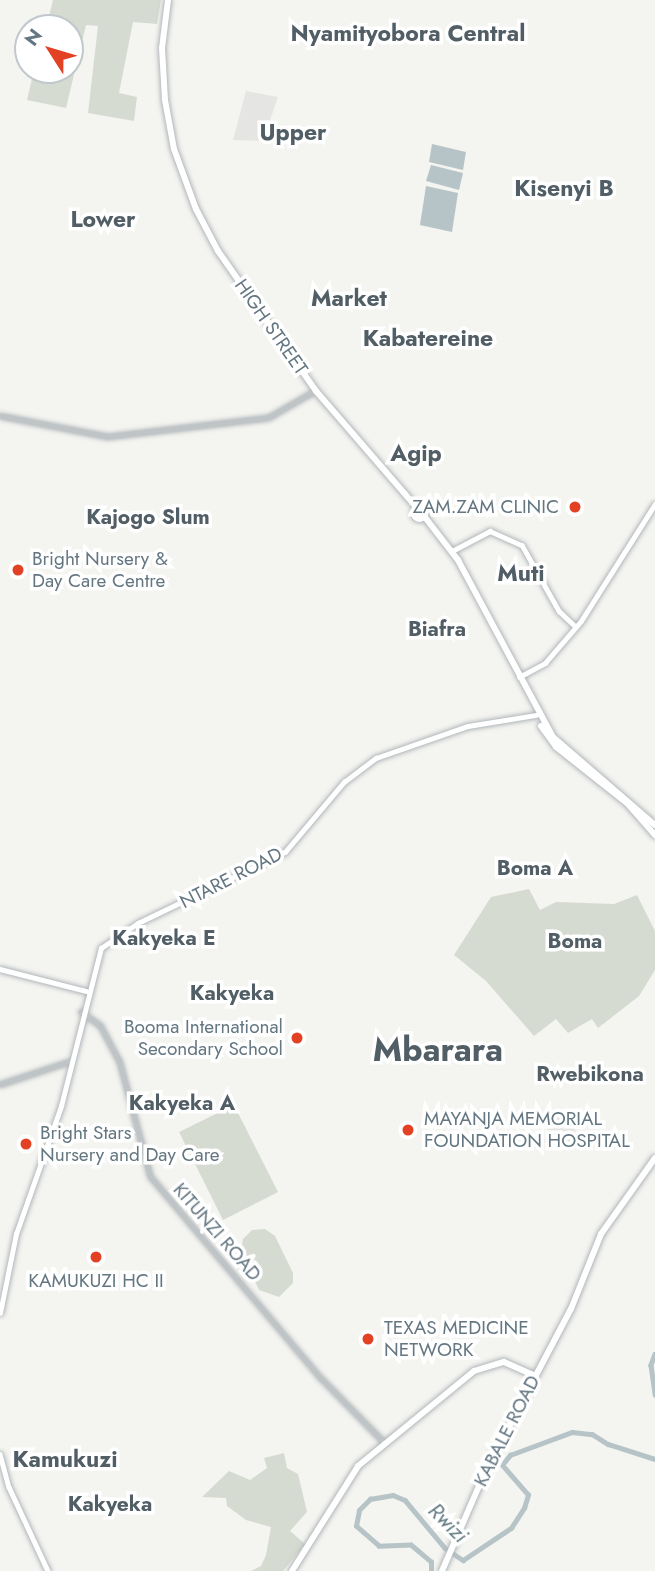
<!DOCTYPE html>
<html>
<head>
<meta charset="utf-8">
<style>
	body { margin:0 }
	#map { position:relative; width:655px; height:1571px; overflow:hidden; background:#f4f4f0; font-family:Jost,sans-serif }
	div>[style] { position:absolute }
	.built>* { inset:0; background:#e5e6e4 }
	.green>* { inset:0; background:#d6dbd1 }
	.water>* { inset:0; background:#b7c4c7 }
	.river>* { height:4.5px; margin:-2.25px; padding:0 2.25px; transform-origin:2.25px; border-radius:2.25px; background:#b7c4c7 }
	.roads { filter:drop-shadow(0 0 2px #b1b7bb) drop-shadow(0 0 2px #b1b7bb) }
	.tertiary>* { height:3.5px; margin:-1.75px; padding:0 1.75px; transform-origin:1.75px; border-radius:1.75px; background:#bfc4c6 }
	.secondary>* { height:4.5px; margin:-2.25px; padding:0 2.25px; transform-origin:2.25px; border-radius:2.25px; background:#fff }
	.primary>* { height:6px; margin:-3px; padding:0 3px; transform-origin:3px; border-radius:3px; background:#fff }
	.primary>.ring { margin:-3px; padding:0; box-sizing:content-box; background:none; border:6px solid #fff; border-radius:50% }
	.dots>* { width:19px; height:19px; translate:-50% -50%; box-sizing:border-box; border:4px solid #fff; border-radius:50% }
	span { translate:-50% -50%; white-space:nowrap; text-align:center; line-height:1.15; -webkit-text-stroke:7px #fff; paint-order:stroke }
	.street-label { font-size:19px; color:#637681 }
	.poi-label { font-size:19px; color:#637681 }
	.right { translate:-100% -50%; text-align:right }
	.left { translate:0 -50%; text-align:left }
	.neighbourhood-label { font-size:21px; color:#515e66; font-weight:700 }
	.water-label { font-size:21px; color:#5f787f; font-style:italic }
	.quarter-label { font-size:23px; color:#515e66; font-weight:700 }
	.town-label { font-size:33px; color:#515e66; font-weight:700 }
	.north { position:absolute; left:14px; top:14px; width:70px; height:70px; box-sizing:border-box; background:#fff; border:2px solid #c1c8cd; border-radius:50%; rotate:307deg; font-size:19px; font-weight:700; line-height:28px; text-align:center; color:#637681 }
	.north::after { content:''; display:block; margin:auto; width:24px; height:32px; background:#e24123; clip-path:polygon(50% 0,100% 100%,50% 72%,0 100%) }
</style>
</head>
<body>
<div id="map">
	<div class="built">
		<div style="clip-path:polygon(246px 91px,278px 97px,263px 141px,233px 140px)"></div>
		<div style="clip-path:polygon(553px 1110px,574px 1111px,576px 1141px,544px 1142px)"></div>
	</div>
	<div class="green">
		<div style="clip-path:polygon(53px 0,161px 0,157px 24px,133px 22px,119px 93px,137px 97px,134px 121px,88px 113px,98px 26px,86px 25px,66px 108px,27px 100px,34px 70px,70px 70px,70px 28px,46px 28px)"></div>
		<div style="clip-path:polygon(529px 889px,540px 910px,556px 902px,614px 904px,637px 895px,655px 931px,655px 970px,639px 996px,598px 1028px,592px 1019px,568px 1033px,556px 1019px,534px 1036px,486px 981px,454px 955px,491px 897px)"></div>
		<div style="clip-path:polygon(234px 1105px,278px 1192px,223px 1220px,179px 1132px)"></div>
		<div style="clip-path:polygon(265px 1229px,275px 1236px,293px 1273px,293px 1283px,279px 1297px,259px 1290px,241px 1251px,243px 1239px,252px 1230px)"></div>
		<div style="clip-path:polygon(284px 1453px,287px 1468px,298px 1474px,307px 1512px,290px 1531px,305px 1544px,283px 1571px,251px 1571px,261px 1566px,266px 1555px,271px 1527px,246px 1520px,227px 1506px,226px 1498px,202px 1497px,229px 1471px,250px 1480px,267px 1468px,264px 1458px)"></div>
	</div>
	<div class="water">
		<div style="clip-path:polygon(432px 144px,466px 152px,463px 170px,429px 162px)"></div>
		<div style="clip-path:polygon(431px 165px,463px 173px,459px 190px,426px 181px)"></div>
		<div style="clip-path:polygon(426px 186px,458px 193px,452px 232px,420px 225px)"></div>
	</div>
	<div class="river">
		<div style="left:655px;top:1354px;width:12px;rotate:110deg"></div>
		<div style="left:651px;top:1365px;width:30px;rotate:82deg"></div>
		<div style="left:431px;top:1571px;width:9px;rotate:-90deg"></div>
		<div style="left:431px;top:1562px;width:26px;rotate:-140deg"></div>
		<div style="left:411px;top:1545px;width:32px;rotate:178deg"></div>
		<div style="left:379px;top:1546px;width:30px;rotate:-139deg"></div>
		<div style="left:356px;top:1526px;width:16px;rotate:-79deg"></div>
		<div style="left:359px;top:1510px;width:16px;rotate:-45deg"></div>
		<div style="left:370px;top:1499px;width:23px;rotate:-10deg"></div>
		<div style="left:393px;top:1495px;width:13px;rotate:23deg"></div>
		<div style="left:405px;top:1500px;width:62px;rotate:50.2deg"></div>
		<div style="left:445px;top:1548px;width:22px;rotate:34deg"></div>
		<div style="left:463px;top:1560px;width:58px;rotate:-33.7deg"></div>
		<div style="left:511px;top:1528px;width:24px;rotate:-57deg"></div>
		<div style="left:524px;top:1508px;width:14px;rotate:-73deg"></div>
		<div style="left:528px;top:1495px;width:40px;rotate:-131deg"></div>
		<div style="left:502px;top:1465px;width:13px;rotate:-51deg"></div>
		<div style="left:510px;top:1455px;width:66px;rotate:-20.4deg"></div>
		<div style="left:572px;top:1432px;width:20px;rotate:6deg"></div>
		<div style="left:592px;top:1434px;width:19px;rotate:32deg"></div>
		<div style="left:608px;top:1444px;width:49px;rotate:17.7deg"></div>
	</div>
	<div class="roads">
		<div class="tertiary">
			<div style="left:0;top:416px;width:110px;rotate:11deg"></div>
			<div style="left:108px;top:437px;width:162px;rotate:-6.7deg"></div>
			<div style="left:269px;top:418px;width:54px;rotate:-29.9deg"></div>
			<div style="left:81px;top:1012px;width:24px;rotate:35deg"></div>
			<div style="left:101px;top:1026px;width:40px;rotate:62deg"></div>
			<div style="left:120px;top:1061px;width:120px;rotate:75deg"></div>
			<div style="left:151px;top:1177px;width:265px;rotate:49.8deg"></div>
			<div style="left:322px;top:1379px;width:90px;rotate:45.5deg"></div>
			<div style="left:0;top:1085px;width:74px;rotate:-18.2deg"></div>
		</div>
		<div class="secondary">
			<div style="left:452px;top:551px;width:43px;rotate:-27.8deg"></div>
			<div style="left:490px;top:531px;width:35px;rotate:24deg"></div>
			<div style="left:522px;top:545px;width:76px;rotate:60.7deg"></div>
			<div style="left:559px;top:611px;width:23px;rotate:43deg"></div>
			<div style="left:519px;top:677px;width:30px;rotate:-28deg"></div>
			<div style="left:545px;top:663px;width:55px;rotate:-49.4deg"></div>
			<div style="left:581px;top:621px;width:138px;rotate:-57.7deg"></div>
			<div style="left:0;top:969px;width:89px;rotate:14.3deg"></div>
			<div style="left:0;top:1313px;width:81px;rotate:-78.6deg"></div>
			<div style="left:16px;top:1234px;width:136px;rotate:-70.6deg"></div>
			<div style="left:61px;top:1106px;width:163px;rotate:-75.8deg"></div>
			<div style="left:101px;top:948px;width:45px;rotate:-34deg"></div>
			<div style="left:138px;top:923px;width:163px;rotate:-25.8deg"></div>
			<div style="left:285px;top:852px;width:92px;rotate:-49.9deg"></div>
			<div style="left:344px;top:782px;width:40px;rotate:-37deg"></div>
			<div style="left:376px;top:758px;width:97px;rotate:-19.2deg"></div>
			<div style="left:468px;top:726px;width:69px;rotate:-9.2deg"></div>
			<div style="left:0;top:1454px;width:34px;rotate:75deg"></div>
			<div style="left:9px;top:1487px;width:93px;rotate:65.1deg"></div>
		</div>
		<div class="primary">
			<div style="left:168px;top:0;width:48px;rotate:97.1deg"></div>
			<div style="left:162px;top:48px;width:52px;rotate:86.7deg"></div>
			<div style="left:165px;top:100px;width:50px;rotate:79.6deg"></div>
			<div style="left:174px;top:149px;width:64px;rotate:69.9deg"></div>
			<div style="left:196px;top:209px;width:47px;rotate:62.4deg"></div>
			<div style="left:218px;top:251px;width:171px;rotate:55deg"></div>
			<div style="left:316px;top:391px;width:155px;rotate:49.2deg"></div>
			<div class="ring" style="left:413.5px;top:507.5px;width:5px;height:5px"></div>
			<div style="left:424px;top:516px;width:56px;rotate:52.3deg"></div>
			<div style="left:458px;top:560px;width:201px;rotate:61.8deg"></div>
			<div style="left:553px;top:737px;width:135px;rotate:40.8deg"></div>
			<div style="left:541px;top:726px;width:26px;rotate:54deg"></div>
			<div style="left:556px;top:747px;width:90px;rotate:38.3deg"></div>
			<div style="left:627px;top:803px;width:43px;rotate:48.8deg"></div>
			<div style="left:292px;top:1571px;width:124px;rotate:-57.8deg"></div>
			<div style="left:358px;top:1466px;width:150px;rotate:-39.3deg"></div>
			<div style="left:474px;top:1371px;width:31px;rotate:-17deg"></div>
			<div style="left:504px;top:1362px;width:34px;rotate:24deg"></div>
			<div style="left:442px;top:1571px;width:110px;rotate:-66.5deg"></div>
			<div style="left:486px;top:1470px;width:182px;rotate:-62.2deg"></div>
			<div style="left:571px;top:1309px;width:81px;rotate:-68.2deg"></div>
			<div style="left:601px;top:1234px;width:93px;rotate:-54.6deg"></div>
		</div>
	</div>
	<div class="dots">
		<div style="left:575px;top:507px;background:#e24123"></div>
		<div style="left:18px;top:570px;background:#e24123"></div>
		<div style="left:297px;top:1038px;background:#e24123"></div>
		<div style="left:408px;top:1130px;background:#e24123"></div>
		<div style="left:26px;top:1144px;background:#e24123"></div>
		<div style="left:96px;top:1257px;background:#e24123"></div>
		<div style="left:368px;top:1339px;background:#e24123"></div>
	</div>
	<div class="street-label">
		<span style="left:271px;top:327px;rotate:55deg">HIGH STREET</span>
		<span style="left:231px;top:878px;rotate:-27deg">NTARE ROAD</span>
		<span style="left:217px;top:1232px;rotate:49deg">KITUNZI ROAD</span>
		<span style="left:507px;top:1431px;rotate:-63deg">KABALE ROAD</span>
	</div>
	<div class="poi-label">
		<span class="right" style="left:559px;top:507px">ZAM.ZAM CLINIC</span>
		<span class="left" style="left:32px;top:570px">Bright Nursery &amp;<br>Day Care Centre</span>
		<span class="right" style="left:283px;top:1038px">Booma International<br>Secondary School</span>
		<span class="left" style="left:424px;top:1130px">MAYANJA MEMORIAL<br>FOUNDATION HOSPITAL</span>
		<span class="left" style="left:40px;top:1144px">Bright Stars<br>Nursery and Day Care</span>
		<span style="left:96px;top:1281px">KAMUKUZI HC II</span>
		<span class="left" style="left:384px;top:1339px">TEXAS MEDICINE<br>NETWORK</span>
	</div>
	<div class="neighbourhood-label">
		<span style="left:148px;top:517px">Kajogo Slum</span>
		<span style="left:437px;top:629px">Biafra</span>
		<span style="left:535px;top:868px">Boma A</span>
		<span style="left:164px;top:938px">Kakyeka E</span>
		<span style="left:575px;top:941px">Boma</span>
		<span style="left:232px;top:993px">Kakyeka</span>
		<span style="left:590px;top:1074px">Rwebikona</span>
		<span style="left:182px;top:1103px">Kakyeka A</span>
		<span style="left:110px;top:1504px">Kakyeka</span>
	</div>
	<div class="water-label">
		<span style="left:448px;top:1523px;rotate:45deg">Rwizi</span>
	</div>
	<div class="quarter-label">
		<span style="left:408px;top:33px">Nyamityobora Central</span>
		<span style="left:293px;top:132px">Upper</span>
		<span style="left:564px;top:188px">Kisenyi B</span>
		<span style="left:103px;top:219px">Lower</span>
		<span style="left:349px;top:298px">Market</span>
		<span style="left:428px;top:338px">Kabatereine</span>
		<span style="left:416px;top:453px">Agip</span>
		<span style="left:521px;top:573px">Muti</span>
		<span style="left:65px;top:1459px">Kamukuzi</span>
	</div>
	<div class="town-label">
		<span style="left:438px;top:1050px">Mbarara</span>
	</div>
	<div class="north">N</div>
</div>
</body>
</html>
